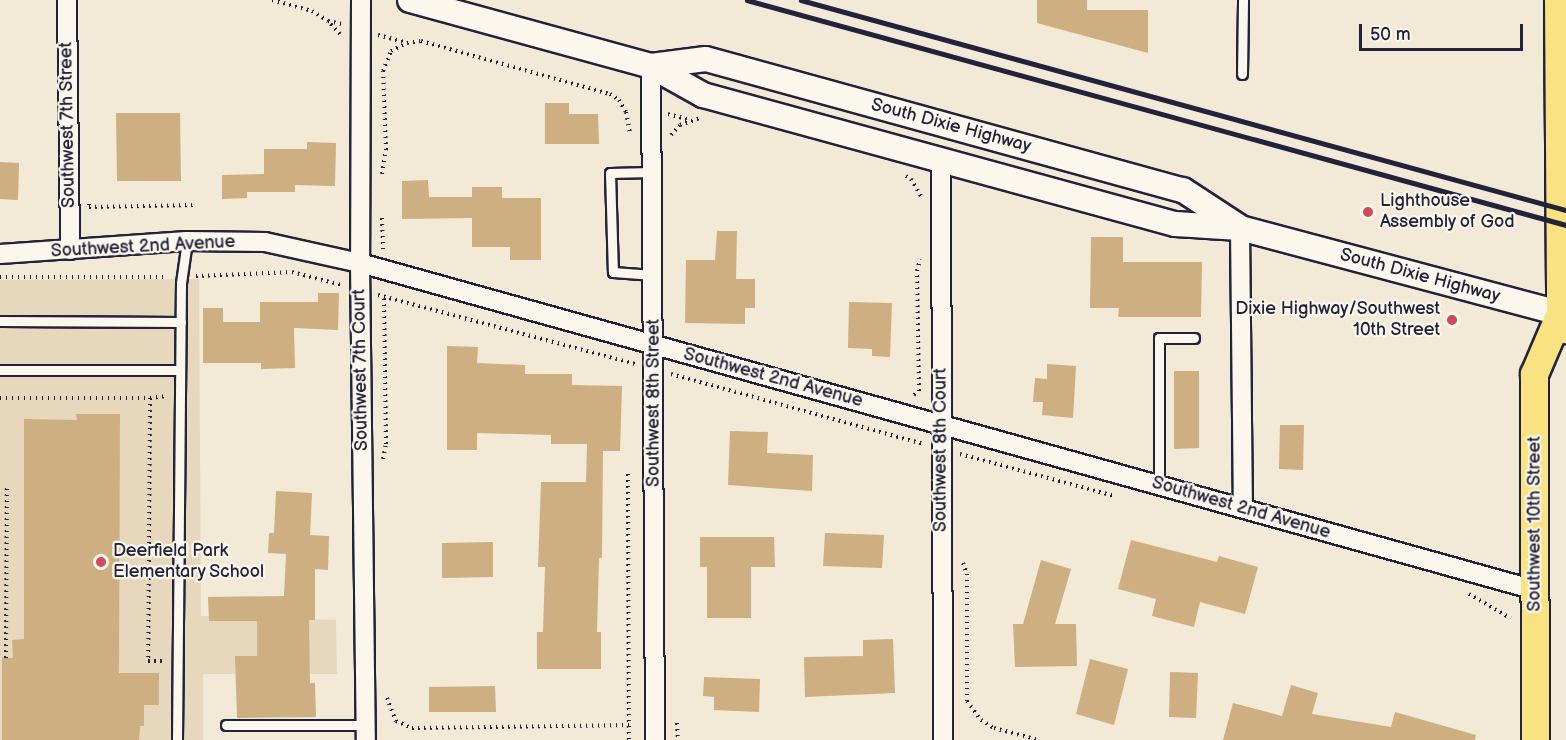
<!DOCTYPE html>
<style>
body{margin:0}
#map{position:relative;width:1566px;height:740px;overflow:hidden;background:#f2e9d7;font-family:"Balsamiq Sans",sans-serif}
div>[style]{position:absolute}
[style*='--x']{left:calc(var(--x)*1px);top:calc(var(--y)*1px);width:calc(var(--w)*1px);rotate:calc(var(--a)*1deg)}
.built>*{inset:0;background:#e7d8bd}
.building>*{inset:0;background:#cdaf81}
.path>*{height:4px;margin-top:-2px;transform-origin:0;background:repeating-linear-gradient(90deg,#22223b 0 1.5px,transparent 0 6px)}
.roads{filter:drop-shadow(2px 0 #22223b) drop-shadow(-2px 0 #22223b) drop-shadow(0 2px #22223b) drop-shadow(0 -2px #22223b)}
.service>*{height:9px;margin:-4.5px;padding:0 4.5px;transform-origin:4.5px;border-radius:4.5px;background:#fbf7ec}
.minor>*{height:18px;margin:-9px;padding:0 9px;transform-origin:9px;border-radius:9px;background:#fbf7ec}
.secondary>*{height:24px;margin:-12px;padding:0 12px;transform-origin:12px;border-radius:12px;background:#fbf7ec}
.primary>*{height:27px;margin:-13.5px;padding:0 13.5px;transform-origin:13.5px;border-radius:13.5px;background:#f8e281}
.rail>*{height:4.5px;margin:-2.25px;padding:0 2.25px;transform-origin:2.25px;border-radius:2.25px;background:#22223b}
.dots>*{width:16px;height:16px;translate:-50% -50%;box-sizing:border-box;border:3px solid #fbf7ec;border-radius:50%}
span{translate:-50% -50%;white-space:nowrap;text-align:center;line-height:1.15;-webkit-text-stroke:4.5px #fbf7ec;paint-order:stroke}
.street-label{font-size:18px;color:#22223b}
.poi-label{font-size:18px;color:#22223b}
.left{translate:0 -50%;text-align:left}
.right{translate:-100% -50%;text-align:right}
.scale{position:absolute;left:1359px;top:24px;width:164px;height:27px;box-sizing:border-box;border:3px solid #22223b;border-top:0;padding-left:8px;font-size:18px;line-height:21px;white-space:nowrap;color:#22223b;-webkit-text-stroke:4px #fbf7ec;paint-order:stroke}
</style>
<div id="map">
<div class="built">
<i style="clip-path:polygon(199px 279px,201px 616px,336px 620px,337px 674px,203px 674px,203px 740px,0 740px,0 280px)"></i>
</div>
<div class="building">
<i style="clip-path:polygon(1037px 0,1087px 0,1087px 10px,1148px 10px,1148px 53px,1037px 23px)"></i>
<i style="clip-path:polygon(545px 103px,569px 103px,569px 114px,598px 114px,599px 144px,545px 144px)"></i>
<i style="clip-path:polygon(116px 113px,180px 113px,181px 181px,117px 181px)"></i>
<i style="clip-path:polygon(307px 142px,336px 143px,335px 186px,295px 185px,295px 192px,247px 192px,247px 198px,222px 199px,222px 175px,264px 174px,264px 149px,307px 149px)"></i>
<i style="clip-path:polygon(0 162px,19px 163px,18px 200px,0 199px)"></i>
<i style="clip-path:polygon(428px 180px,429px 197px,472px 197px,472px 187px,502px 187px,502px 198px,541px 198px,541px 260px,510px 260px,510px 247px,472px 247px,472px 218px,402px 219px,402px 181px)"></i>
<i style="clip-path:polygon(717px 231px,737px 231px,736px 279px,755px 279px,755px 308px,745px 308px,745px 324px,685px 323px,686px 260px,715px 260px)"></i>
<i style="clip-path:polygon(1091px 237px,1123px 237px,1123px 262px,1202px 262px,1201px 317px,1118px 317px,1119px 308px,1090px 308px)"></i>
<i style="clip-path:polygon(318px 293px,339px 293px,338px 330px,294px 328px,295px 368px,261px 369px,261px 363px,203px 363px,203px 308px,223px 308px,223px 322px,260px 322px,260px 302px,318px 302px)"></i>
<i style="clip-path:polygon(849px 302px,892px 303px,890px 357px,872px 356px,872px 349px,848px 348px)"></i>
<i style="clip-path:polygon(447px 346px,478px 347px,477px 363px,525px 365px,525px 374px,572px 374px,572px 385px,622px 386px,620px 451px,603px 451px,602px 558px,599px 558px,597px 632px,601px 632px,601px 669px,537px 669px,537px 632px,543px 632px,545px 567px,538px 567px,541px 482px,586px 482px,587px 444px,551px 444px,551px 435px,477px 433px,477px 450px,447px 450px)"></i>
<i style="clip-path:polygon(1047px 364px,1076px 366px,1073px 418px,1042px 415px,1043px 402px,1033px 402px,1035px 378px,1047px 379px)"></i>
<i style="clip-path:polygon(1174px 371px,1199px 371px,1199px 448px,1174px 449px)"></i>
<i style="clip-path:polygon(76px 414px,120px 414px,119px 673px,159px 673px,159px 705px,144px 705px,144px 726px,140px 726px,139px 740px,2px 740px,2px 658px,13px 658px,12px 640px,24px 639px,24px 419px,77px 420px)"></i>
<i style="clip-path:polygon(1280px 425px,1304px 425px,1303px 470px,1279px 469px)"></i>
<i style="clip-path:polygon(730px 431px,768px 432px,767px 453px,813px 455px,812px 491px,728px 485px)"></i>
<i style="clip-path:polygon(276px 491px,312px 493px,310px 535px,329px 536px,328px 570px,315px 569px,315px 620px,309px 620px,310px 683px,315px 683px,316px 717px,237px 718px,235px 656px,257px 656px,257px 621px,209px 621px,208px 597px,284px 596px,286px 554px,268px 553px,269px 533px,274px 533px)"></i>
<i style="clip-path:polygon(825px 533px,884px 535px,882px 568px,823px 566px)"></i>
<i style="clip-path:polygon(700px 537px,774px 537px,775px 567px,751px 567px,751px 618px,707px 618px,707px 567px,700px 567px)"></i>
<i style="clip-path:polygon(1131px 540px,1217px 562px,1219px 556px,1258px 567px,1245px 614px,1200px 602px,1194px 627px,1152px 616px,1156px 599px,1118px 589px)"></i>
<i style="clip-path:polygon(493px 542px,493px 577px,442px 578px,442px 543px)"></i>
<i style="clip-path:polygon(1041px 560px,1071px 569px,1055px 624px,1076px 624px,1077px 666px,1015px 667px,1013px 624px,1023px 624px)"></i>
<i style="clip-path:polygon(893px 639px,895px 693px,805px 697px,804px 657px,863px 656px,863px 640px)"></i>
<i style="clip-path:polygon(1090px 659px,1128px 669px,1114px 725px,1076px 714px)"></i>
<i style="clip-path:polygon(1170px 672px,1198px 673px,1196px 718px,1169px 717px)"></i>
<i style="clip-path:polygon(704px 677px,760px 679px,759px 712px,714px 710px,714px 697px,703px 696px)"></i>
<i style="clip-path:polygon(1291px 685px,1318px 693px,1312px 714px,1391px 727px,1395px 712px,1476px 735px,1475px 740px,1223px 740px,1233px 703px,1282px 716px)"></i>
<i style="clip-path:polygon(495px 686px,496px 712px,429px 712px,429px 687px)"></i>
</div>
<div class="path">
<i style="--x:272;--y:0;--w:41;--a:15.4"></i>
<i style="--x:312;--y:11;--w:19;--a:32"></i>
<i style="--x:340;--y:34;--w:18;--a:-133"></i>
<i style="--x:328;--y:21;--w:14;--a:12"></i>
<i style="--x:378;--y:35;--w:30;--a:15"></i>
<i style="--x:407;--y:43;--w:14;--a:-8"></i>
<i style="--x:421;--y:41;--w:196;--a:15.7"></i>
<i style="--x:610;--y:94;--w:11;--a:34"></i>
<i style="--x:619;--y:100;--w:14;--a:60"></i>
<i style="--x:626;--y:112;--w:21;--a:79"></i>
<i style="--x:668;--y:114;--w:23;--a:15"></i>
<i style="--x:671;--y:135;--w:13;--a:-48"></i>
<i style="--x:680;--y:125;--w:21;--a:-19"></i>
<i style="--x:382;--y:174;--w:24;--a:-81"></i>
<i style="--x:386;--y:150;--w:79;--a:-92.2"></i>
<i style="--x:383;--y:71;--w:22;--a:-68"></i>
<i style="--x:391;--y:51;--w:18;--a:-27"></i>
<i style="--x:906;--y:176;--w:6;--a:31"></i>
<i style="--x:911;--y:179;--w:20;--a:60"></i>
<i style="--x:89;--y:204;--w:3;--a:90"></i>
<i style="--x:89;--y:207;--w:107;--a:-1.1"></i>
<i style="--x:382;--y:218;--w:31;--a:88"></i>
<i style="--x:196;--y:276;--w:96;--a:-2.4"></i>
<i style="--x:292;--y:272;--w:52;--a:14.6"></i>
<i style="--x:0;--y:277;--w:167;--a:0"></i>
<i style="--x:378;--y:295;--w:266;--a:15"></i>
<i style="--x:671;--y:374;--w:263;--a:15.5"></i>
<i style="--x:914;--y:395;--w:6;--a:-39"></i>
<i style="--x:919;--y:391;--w:120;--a:-91"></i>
<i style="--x:917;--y:271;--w:12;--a:-76"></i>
<i style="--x:0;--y:398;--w:150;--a:0"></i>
<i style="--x:150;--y:398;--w:263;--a:90.4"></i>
<i style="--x:148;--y:661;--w:16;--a:0"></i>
<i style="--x:150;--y:398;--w:17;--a:-7"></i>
<i style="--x:960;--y:454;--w:161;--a:15.2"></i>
<i style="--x:383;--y:459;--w:15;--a:-79"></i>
<i style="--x:386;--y:444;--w:148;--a:-90.8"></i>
<i style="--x:628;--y:474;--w:266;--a:89.8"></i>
<i style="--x:963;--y:563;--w:12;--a:70"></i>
<i style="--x:967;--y:574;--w:127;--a:90"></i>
<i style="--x:967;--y:701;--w:24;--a:54"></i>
<i style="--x:981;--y:720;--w:15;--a:32"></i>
<i style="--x:994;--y:728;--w:47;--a:14.9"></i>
<i style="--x:1469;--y:594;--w:48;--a:30.3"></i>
<i style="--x:6;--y:658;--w:173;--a:-89.7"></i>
<i style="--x:387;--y:698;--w:25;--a:69"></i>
<i style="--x:396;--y:721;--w:17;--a:24"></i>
<i style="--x:412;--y:728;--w:217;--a:-0.8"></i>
<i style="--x:677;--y:723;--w:17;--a:87"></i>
</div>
<div class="roads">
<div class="service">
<i style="--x:1242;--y:74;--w:74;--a:-89.2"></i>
<i style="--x:652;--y:172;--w:42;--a:178.6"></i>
<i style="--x:610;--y:173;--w:99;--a:88.3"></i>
<i style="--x:613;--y:272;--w:40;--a:4.3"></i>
<i style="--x:0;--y:321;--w:181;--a:0.3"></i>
<i style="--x:0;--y:370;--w:180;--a:0"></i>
<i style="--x:1159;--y:485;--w:147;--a:-90"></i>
<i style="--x:1159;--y:338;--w:35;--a:0"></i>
<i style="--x:226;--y:725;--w:139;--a:0"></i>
<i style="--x:177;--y:740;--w:457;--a:-89.5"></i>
<i style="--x:181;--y:283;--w:42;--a:-81.9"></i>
</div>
<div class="minor">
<i style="--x:67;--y:0;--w:250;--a:89.3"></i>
<i style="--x:361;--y:0;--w:263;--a:90.2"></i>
<i style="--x:360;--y:263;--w:477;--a:89.3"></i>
<i style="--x:651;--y:66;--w:674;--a:89.66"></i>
<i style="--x:941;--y:160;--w:580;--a:89.8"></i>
<i style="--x:1240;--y:228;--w:280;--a:89.4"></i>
<i style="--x:0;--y:254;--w:187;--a:-4"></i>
<i style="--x:187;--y:241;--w:78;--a:0.7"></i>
<i style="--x:265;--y:242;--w:97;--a:12.5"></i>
<i style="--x:360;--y:263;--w:1220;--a:15.55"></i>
</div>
<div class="secondary">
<i style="--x:410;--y:0;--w:250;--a:15.3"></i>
<i style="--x:651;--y:66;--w:60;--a:29.1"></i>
<i style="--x:703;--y:95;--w:489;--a:15.3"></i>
<i style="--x:1175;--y:224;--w:65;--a:3.5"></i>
<i style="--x:1240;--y:228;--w:337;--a:14.9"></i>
<i style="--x:651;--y:66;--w:55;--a:-7.3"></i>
<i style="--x:706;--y:59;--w:495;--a:15.4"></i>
<i style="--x:1183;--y:190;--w:66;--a:33.2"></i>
</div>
<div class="primary">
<i style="--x:1558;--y:0;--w:313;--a:89.6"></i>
<i style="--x:1560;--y:313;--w:17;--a:73"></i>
<i style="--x:1535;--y:740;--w:366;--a:-90.2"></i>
<i style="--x:1534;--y:374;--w:66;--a:-66.9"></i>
</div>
</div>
<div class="rail">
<i style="--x:747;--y:0;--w:849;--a:15.36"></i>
<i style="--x:801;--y:0;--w:793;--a:15.35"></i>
</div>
<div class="dots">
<i style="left:1368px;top:212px;background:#d1495b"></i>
<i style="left:1452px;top:320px;background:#d1495b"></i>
<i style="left:101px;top:562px;background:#d1495b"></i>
</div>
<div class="street-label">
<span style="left:68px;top:125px;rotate:-91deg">Southwest 7th Street</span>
<span style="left:951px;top:126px;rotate:15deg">South Dixie Highway</span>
<span style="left:143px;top:247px;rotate:-3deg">Southwest 2nd Avenue</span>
<span style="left:1420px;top:276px;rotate:15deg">South Dixie Highway</span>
<span style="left:361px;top:370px;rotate:-91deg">Southwest 7th Court</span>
<span style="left:773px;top:378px;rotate:15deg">Southwest 2nd Avenue</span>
<span style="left:654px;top:403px;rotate:-90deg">Southwest 8th Street</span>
<span style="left:941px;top:450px;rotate:-90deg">Southwest 8th Court</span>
<span style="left:1241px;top:508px;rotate:16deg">Southwest 2nd Avenue</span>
<span style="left:1535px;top:524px;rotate:-90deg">Southwest 10th Street</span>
</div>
<div class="poi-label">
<span class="left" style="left:1380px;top:212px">Lighthouse<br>Assembly of God</span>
<span class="right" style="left:1440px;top:320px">Dixie Highway/Southwest<br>10th Street</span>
<span class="left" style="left:113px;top:562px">Deerfield Park<br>Elementary School</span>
</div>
<div class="scale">50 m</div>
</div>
